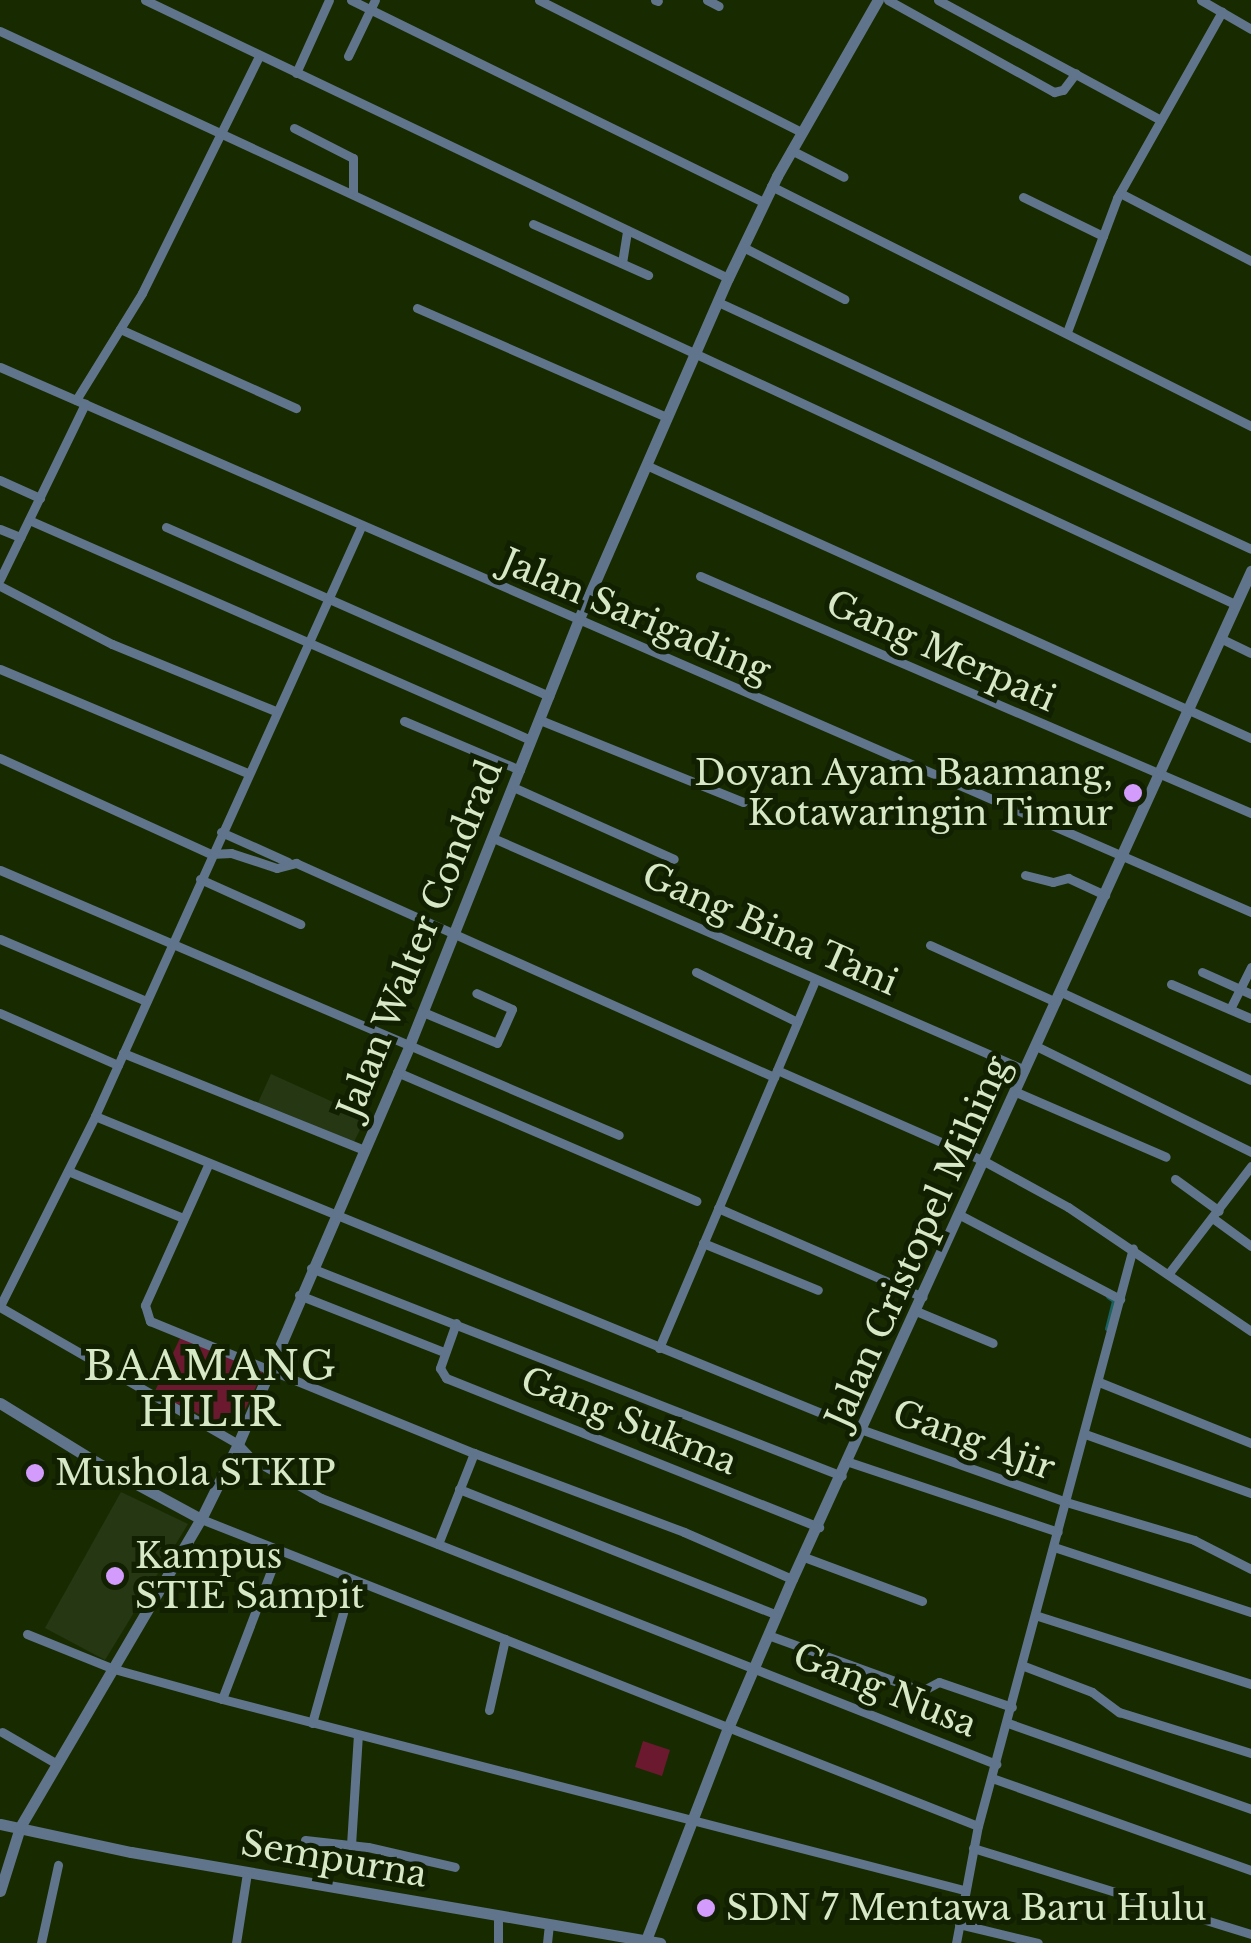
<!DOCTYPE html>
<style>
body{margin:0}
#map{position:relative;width:1251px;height:1943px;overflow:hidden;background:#182b00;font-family:"Libre Baskerville",serif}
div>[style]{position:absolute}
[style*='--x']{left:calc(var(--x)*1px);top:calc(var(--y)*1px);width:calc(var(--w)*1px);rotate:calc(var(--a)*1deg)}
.built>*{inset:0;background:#263713}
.green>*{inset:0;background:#6a192e}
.stream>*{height:4px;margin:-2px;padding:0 2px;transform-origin:2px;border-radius:2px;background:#1a605c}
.minor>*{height:9px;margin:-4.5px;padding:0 4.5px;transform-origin:4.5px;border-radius:4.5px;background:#60758b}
.tertiary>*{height:11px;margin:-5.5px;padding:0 5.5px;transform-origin:5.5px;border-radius:5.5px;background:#60758b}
.dots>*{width:28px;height:28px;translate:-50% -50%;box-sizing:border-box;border:5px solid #122002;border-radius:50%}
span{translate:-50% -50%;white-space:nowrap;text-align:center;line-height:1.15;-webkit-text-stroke:10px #122002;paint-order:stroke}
.street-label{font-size:35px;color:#d7e8c7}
.poi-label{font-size:35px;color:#d7e8c7}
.right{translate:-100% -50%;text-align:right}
.left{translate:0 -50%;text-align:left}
.quarter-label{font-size:40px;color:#d7e8c7;letter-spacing:2.5px}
</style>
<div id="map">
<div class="built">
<i style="clip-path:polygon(271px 1074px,366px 1117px,353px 1144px,256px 1107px)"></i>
<i style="clip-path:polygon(121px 1492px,188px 1524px,105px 1660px,45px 1628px)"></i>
</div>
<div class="green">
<i style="clip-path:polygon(182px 1334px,263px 1372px,235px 1431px,154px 1393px)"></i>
<i style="clip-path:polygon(643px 1741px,670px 1750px,662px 1776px,635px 1767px)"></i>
</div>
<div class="stream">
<i style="--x:1107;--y:1329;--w:29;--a:-76"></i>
<i style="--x:1114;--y:1301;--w:7;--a:-146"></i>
</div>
<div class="minor">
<i style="--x:145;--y:0;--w:646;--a:25.49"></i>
<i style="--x:351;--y:0;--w:460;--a:26.1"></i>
<i style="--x:539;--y:0;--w:293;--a:26.7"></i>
<i style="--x:655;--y:0;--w:3;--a:18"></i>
<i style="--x:707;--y:0;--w:13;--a:27"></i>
<i style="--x:888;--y:0;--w:190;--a:29"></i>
<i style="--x:1054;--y:92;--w:9;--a:-13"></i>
<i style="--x:1063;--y:90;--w:21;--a:-53"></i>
<i style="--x:938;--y:0;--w:253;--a:28.3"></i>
<i style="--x:1201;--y:0;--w:58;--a:30.1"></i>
<i style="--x:0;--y:31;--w:1361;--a:24.89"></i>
<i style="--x:348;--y:56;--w:62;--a:-64.3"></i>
<i style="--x:296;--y:73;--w:80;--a:-65.7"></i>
<i style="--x:294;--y:128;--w:66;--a:27"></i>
<i style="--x:353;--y:158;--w:34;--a:90"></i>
<i style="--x:791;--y:150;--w:59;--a:27"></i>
<i style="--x:771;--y:186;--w:537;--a:26.57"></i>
<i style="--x:1120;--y:193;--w:148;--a:27.4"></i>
<i style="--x:1023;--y:197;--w:89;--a:26"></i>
<i style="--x:533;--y:224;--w:126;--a:23.9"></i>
<i style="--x:743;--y:247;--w:114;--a:27.2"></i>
<i style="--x:622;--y:263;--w:33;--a:-81"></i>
<i style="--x:718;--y:302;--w:587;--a:24.86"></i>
<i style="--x:417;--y:308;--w:273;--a:23.6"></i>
<i style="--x:120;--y:329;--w:193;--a:24.2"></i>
<i style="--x:1067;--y:332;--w:143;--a:-69.5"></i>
<i style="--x:1117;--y:198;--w:214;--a:-60.6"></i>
<i style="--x:0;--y:367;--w:1365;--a:23.54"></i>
<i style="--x:76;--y:400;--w:126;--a:-58.3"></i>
<i style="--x:142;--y:293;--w:264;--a:-63.7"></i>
<i style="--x:646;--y:465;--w:664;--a:24.29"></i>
<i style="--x:0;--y:480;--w:44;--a:24.2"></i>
<i style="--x:29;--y:520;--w:548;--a:23.67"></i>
<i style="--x:166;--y:527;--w:419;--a:23.8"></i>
<i style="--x:0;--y:529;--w:22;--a:22"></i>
<i style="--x:700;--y:576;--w:600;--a:23.27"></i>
<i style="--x:0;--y:579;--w:195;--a:-64.1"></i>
<i style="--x:0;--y:586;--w:126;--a:27.4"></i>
<i style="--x:112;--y:644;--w:176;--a:22.3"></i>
<i style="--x:1220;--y:638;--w:34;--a:26"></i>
<i style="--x:0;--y:669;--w:269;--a:22.8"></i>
<i style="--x:540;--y:720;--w:219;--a:22"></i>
<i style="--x:404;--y:721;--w:126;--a:22.9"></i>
<i style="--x:0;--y:758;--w:232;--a:24.5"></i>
<i style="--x:211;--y:854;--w:20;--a:-3"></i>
<i style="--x:231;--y:853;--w:48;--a:18.1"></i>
<i style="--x:277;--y:868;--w:20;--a:-15"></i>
<i style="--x:296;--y:863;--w:524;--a:24.12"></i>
<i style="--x:513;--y:787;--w:176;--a:24.1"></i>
<i style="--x:221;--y:832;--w:73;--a:24.1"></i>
<i style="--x:493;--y:838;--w:580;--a:23.56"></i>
<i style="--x:0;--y:870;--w:673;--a:23.18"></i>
<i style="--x:1025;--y:875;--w:29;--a:14"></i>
<i style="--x:1053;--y:882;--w:16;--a:-15"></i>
<i style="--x:1068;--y:878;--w:41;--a:24.7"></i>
<i style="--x:200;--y:879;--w:110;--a:24.2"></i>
<i style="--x:0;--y:939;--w:159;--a:23"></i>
<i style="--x:930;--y:945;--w:138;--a:24.3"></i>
<i style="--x:696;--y:972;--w:113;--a:26.3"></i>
<i style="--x:1202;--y:972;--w:54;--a:24.2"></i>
<i style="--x:1171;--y:984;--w:86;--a:23.3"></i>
<i style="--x:1061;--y:992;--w:209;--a:24.9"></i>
<i style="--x:1230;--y:1009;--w:47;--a:-63.4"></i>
<i style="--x:423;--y:1012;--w:80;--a:22.7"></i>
<i style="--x:497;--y:1043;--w:37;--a:-66"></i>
<i style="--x:512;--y:1009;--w:39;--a:-156"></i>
<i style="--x:0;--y:1013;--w:129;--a:23.8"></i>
<i style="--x:1036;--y:1046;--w:240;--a:26.2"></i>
<i style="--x:123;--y:1053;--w:258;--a:21.9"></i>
<i style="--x:777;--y:1070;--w:226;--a:23.7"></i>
<i style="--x:984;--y:1161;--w:96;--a:28.7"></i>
<i style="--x:1068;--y:1207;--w:221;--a:34.1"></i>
<i style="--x:397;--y:1072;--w:326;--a:23.3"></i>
<i style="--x:1016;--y:1092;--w:163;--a:23.4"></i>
<i style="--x:95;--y:1116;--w:830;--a:22.24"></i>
<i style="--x:863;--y:1430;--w:215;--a:19.5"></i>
<i style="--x:1066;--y:1502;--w:134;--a:16.5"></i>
<i style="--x:1194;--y:1540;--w:64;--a:27"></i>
<i style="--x:208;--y:1165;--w:154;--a:114.2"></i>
<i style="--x:145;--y:1305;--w:17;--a:73"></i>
<i style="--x:150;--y:1321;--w:350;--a:22.2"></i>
<i style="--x:474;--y:1453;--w:224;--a:20.6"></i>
<i style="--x:684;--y:1532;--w:118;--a:23.5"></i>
<i style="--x:68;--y:1171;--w:124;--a:22.2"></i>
<i style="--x:1175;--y:1179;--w:54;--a:36"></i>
<i style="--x:718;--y:1208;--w:223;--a:23.5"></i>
<i style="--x:960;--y:1215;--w:181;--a:27.7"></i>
<i style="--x:1214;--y:1219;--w:46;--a:36.1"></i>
<i style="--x:703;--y:1243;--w:124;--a:22.2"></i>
<i style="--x:311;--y:1268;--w:570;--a:21.39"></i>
<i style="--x:1169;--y:1273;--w:135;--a:-52.5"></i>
<i style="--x:299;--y:1295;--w:156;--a:21.5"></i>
<i style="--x:0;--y:1306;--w:212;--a:-63.4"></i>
<i style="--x:95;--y:1116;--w:646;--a:-65.7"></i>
<i style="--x:0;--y:1307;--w:275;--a:29.9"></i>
<i style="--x:238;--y:1444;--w:21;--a:47"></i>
<i style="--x:252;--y:1459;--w:79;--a:29.5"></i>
<i style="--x:321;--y:1498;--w:726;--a:21.51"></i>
<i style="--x:916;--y:1311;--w:83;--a:22.6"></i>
<i style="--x:456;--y:1323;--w:48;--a:109.6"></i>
<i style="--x:440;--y:1368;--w:12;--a:59"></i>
<i style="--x:446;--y:1378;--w:402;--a:21.8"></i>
<i style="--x:659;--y:1348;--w:399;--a:-67"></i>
<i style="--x:1099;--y:1382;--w:164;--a:21.9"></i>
<i style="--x:1085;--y:1434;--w:176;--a:19.6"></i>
<i style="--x:849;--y:1462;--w:220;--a:18.5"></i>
<i style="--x:459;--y:1489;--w:342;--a:21.6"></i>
<i style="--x:201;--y:1519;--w:835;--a:21.56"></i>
<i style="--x:438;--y:1544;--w:98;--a:-68.4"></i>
<i style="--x:1054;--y:1547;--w:207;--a:18.3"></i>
<i style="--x:804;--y:1557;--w:126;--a:20.4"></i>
<i style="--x:1038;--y:1616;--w:224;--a:17.7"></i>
<i style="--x:27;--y:1634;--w:94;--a:21.9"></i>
<i style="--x:114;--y:1669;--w:112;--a:15.5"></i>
<i style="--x:222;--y:1699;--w:766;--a:14.44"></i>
<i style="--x:768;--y:1635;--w:164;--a:20"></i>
<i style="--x:922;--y:1691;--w:19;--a:-28"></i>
<i style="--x:939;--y:1682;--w:77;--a:18.9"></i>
<i style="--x:1024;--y:1666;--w:73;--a:20.9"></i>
<i style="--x:1092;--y:1692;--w:34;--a:37"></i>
<i style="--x:1119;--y:1712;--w:138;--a:17.3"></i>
<i style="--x:222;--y:1699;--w:157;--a:-69.1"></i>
<i style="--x:489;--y:1710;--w:73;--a:-77.3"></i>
<i style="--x:312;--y:1723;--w:148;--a:-74.3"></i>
<i style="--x:1008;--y:1723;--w:258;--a:19.5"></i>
<i style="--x:2;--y:1732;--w:64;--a:30.2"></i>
<i style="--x:992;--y:1778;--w:275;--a:19.6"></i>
<i style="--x:305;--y:1840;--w:63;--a:6.3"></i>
<i style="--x:368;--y:1847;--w:89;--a:12.9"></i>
<i style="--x:351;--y:1845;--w:110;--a:-86.4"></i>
<i style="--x:973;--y:1848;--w:291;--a:17.2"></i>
<i style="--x:959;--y:1924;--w:81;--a:13.5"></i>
<i style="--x:41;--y:1943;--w:80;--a:-77.7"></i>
<i style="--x:236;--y:1943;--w:71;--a:-81.1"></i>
<i style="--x:498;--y:1943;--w:28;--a:-90"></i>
<i style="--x:547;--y:1943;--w:19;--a:-84"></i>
<i style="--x:956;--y:1943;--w:119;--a:-79.4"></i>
<i style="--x:978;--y:1826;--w:598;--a:-74.99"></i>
</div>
<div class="tertiary">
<i style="--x:0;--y:1403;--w:113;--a:31.6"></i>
<i style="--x:96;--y:1462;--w:119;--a:28.5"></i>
<i style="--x:0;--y:1824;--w:134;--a:12.1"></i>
<i style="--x:131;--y:1852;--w:537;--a:9.76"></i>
<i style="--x:0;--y:1891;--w:67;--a:-72.6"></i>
<i style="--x:20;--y:1827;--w:357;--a:-59.6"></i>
<i style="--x:201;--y:1519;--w:84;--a:-63.7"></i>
<i style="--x:238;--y:1444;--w:433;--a:-66.7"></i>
<i style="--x:409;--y:1046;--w:457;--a:-68.3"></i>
<i style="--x:578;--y:621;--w:374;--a:-66.4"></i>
<i style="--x:728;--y:278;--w:113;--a:-64.3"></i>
<i style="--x:777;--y:176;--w:203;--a:-60.2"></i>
<i style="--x:646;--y:1940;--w:227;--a:-68.9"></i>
<i style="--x:728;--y:1728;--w:162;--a:-66.8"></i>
<i style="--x:792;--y:1579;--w:1108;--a:-65.52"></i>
</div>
<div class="dots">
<i style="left:1133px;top:793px;background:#d39cfc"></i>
<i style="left:35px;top:1473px;background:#d39cfc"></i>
<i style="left:115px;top:1576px;background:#d39cfc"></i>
<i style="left:706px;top:1908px;background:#d39cfc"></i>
</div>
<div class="street-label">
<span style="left:636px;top:616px;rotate:23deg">Jalan Sarigading</span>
<span style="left:941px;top:651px;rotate:24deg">Gang Merpati</span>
<span style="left:770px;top:929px;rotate:24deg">Gang Bina Tani</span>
<span style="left:420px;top:939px;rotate:-68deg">Jalan Walter Condrad</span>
<span style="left:918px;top:1242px;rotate:-66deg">Jalan Cristopel Mihing</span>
<span style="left:629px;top:1421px;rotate:22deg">Gang Sukma</span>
<span style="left:974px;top:1440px;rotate:20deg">Gang Ajir</span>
<span style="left:885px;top:1690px;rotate:22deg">Gang Nusa</span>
<span style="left:334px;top:1859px;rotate:10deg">Sempurna</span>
</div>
<div class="poi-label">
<span class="right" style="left:1113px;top:793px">Doyan Ayam Baamang,<br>Kotawaringin Timur</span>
<span class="left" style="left:55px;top:1473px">Mushola STKIP</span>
<span class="left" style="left:135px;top:1576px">Kampus<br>STIE Sampit</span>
<span class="left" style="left:726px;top:1908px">SDN 7 Mentawa Baru Hulu</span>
</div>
<div class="quarter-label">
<span style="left:211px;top:1389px">BAAMANG<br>HILIR</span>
</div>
</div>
